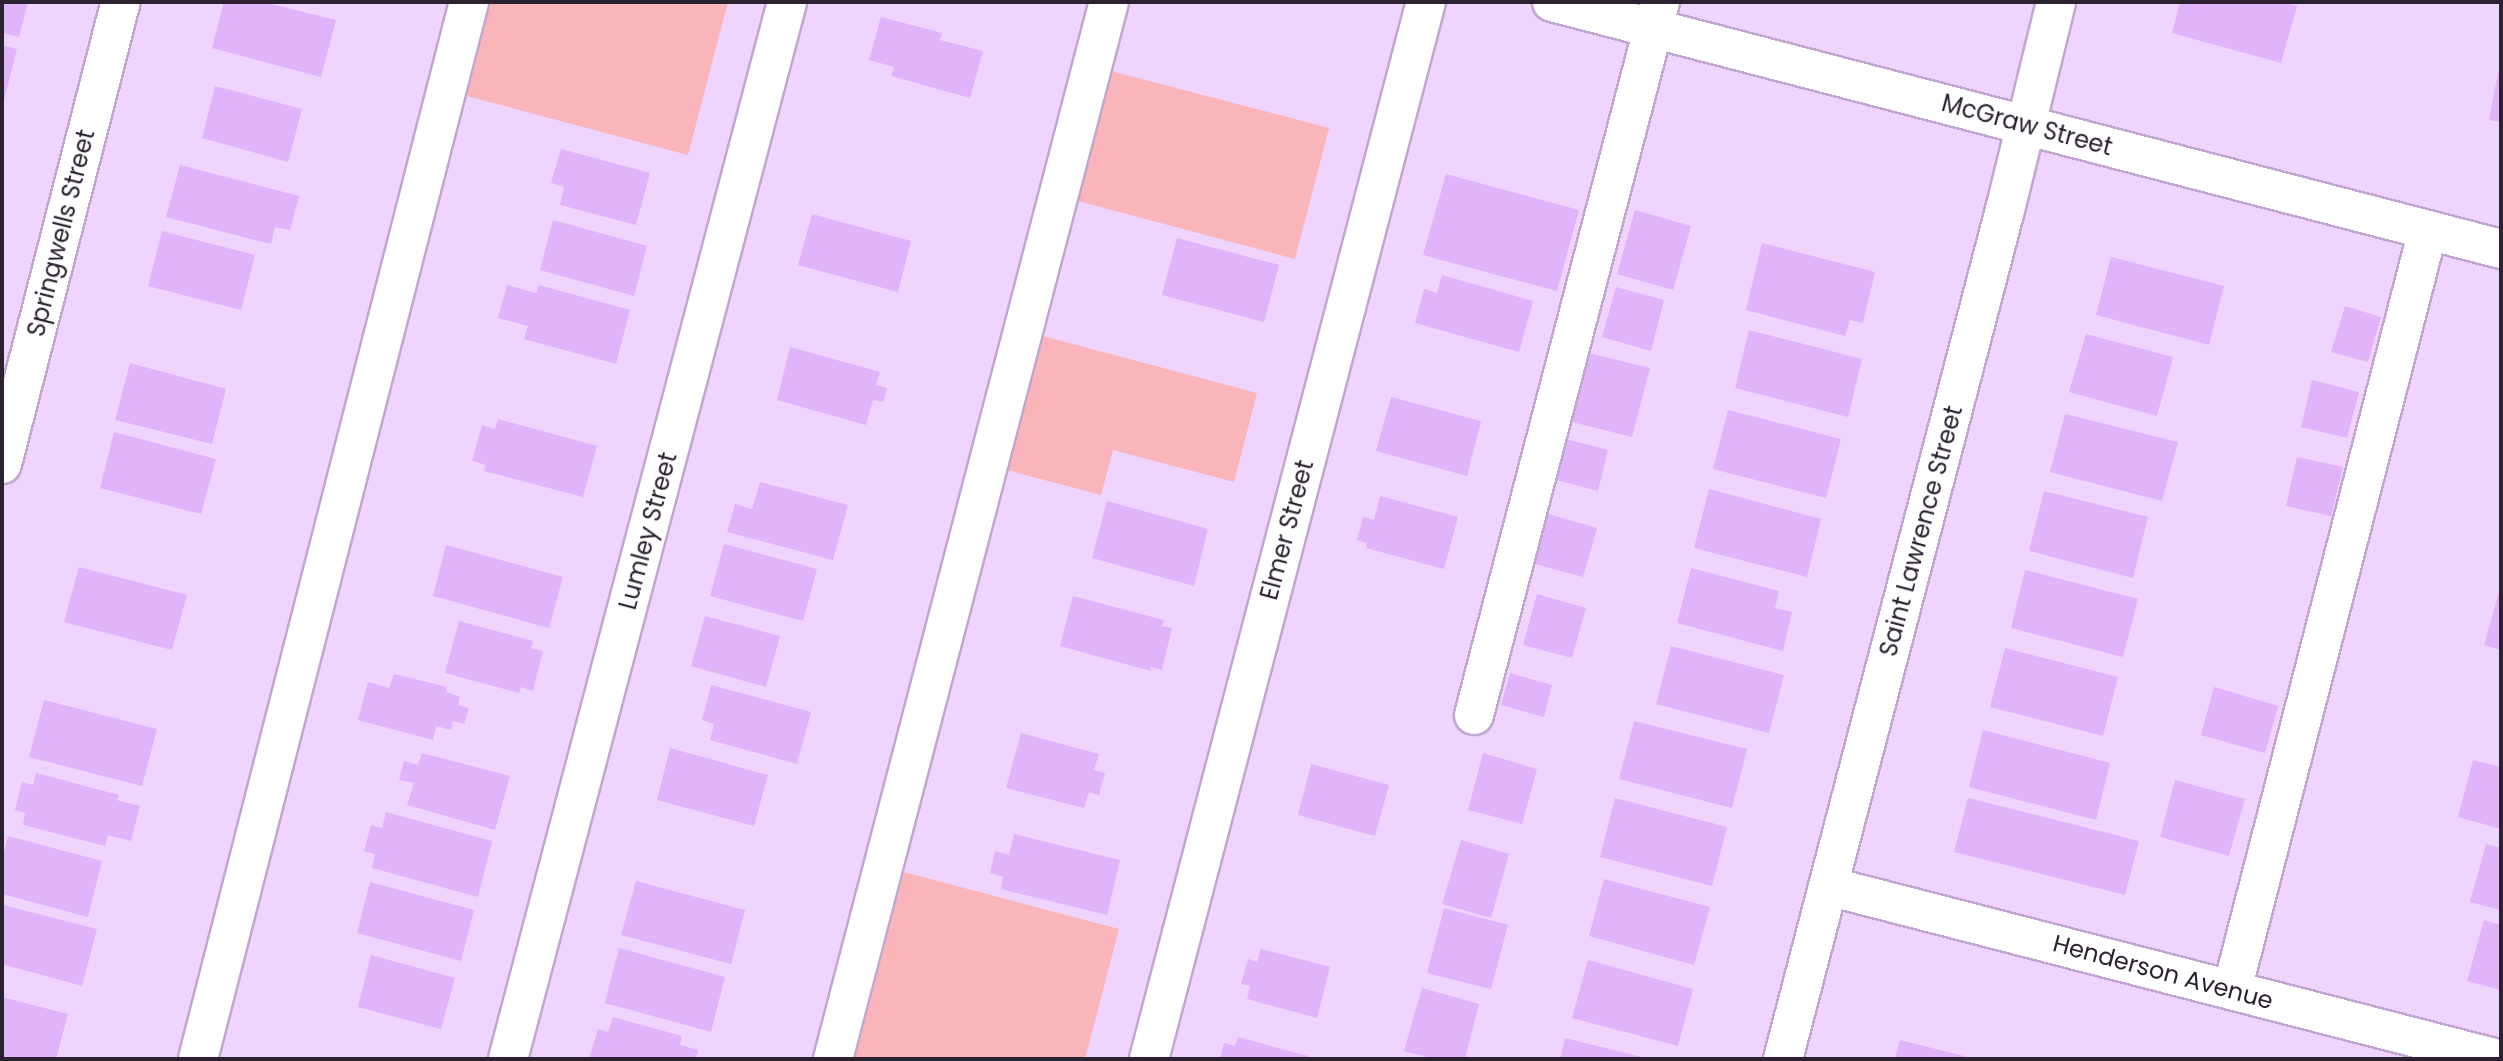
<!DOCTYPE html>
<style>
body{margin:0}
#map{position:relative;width:2503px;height:1061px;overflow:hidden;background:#efd4fe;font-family:Poppins,sans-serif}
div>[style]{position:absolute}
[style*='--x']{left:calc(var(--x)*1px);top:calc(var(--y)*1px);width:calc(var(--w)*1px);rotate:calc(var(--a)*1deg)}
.green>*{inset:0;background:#fab5bb}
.building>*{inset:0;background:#e1b3fa}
.roads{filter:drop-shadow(2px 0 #c1a7cf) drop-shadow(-2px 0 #c1a7cf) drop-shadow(0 2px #c1a7cf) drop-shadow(0 -2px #c1a7cf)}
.minor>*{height:38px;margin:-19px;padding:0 19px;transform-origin:19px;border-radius:19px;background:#fff}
span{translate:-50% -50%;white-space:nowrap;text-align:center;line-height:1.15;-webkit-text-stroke:5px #fff;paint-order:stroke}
.street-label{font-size:24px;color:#2b2131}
.frame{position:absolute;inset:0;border:4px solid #2b2131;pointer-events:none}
</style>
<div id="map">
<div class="green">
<i style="clip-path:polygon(491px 2px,728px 2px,688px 155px,467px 96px)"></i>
<i style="clip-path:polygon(1111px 71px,1329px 128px,1295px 259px,1078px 201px)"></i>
<i style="clip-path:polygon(1043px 336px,1257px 393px,1234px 482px,1113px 450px,1101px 495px,1007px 470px)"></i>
<i style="clip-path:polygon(904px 872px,1119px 929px,1085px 1059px,855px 1059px)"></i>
</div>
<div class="building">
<i style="clip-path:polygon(2px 2px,28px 2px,19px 37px,2px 33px)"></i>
<i style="clip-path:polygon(224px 2px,263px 2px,336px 20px,321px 77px,212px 48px)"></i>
<i style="clip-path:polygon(2180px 2px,2281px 2px,2297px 6px,2281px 63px,2172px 33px)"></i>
<i style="clip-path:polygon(881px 17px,942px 33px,940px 40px,983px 51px,970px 98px,891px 76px,894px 67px,869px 60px)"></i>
<i style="clip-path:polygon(2px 45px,17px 49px,3px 104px,2px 104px)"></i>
<i style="clip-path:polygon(2498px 73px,2501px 73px,2501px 122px,2489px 120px)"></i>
<i style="clip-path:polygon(215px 86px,302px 109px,288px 162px,202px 138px)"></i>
<i style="clip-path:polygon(561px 149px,650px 173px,636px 225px,560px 205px,564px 187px,551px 183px)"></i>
<i style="clip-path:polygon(180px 165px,299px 196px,290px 230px,275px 227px,271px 244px,166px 217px)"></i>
<i style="clip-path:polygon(1446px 174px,1579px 210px,1557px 291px,1423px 255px)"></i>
<i style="clip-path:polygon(1635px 210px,1691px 226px,1673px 290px,1617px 274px)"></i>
<i style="clip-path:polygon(812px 214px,911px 241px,898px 292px,798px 265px)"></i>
<i style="clip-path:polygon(553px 220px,647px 246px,634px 296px,540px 270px)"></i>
<i style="clip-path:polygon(162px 231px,255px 255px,241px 310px,148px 286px)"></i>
<i style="clip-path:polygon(1177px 238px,1279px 265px,1264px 322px,1162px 295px)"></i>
<i style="clip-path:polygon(1762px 243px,1875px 272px,1863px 323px,1850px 320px,1845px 336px,1746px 310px)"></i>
<i style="clip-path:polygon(2111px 257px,2224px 286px,2209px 345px,2096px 315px)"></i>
<i style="clip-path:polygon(1442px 275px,1533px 301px,1519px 352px,1415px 323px,1424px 289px,1437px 293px)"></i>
<i style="clip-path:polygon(507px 285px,536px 293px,539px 285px,630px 310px,616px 364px,524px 339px,528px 326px,498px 318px)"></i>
<i style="clip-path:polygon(1616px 287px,1664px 300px,1651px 351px,1602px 337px)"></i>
<i style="clip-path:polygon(2345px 306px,2381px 317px,2368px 362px,2331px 352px)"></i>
<i style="clip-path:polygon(1749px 330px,1862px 359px,1848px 417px,1735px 388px)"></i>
<i style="clip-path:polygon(2086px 334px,2173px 357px,2157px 416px,2069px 392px)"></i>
<i style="clip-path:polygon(790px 347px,880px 372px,876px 385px,887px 388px,883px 402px,873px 400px,866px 425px,777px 400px)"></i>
<i style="clip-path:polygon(1589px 353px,1650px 368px,1632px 437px,1572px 422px)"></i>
<i style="clip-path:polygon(130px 363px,226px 389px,212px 444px,115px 420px)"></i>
<i style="clip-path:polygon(2312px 380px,2359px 392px,2347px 438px,2301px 427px)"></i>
<i style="clip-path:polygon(1391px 397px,1481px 421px,1467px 476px,1376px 451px)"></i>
<i style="clip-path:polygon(1728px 410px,1841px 439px,1826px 498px,1713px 469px)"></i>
<i style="clip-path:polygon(2065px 414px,2178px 442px,2162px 501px,2050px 472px)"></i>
<i style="clip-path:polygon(498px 419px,597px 446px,583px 497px,484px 471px,486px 465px,472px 461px,482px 425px,495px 429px)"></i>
<i style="clip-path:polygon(114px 432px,216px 459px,201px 514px,100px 488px)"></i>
<i style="clip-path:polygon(1566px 439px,1608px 450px,1598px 491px,1556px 480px)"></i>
<i style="clip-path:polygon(2297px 457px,2343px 467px,2331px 516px,2286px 506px)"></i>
<i style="clip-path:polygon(760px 482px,848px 505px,833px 560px,727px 532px,735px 504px,752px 509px)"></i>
<i style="clip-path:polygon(1709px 489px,1821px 519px,1807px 577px,1694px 548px)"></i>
<i style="clip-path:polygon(2044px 491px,2148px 517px,2133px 578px,2029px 551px)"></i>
<i style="clip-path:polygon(1380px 496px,1458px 517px,1444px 569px,1366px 548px,1367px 543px,1357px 540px,1363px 517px,1374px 520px)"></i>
<i style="clip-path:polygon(1107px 501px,1208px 529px,1194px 586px,1092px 558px)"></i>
<i style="clip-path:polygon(1548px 514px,1597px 528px,1583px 577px,1535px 564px)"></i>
<i style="clip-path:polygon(724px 544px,817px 569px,803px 621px,710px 596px)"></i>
<i style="clip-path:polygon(446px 545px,563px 577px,549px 628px,433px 596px)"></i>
<i style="clip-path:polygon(79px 567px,187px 595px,172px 650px,64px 622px)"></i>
<i style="clip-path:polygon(1691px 568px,1779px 591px,1775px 608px,1792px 612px,1783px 651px,1677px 623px)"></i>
<i style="clip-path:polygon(2025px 570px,2138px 599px,2123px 657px,2011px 628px)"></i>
<i style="clip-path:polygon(2501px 585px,2501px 650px,2484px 645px)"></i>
<i style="clip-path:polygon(1537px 594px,1586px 608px,1572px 658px,1523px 645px)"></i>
<i style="clip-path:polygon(1073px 596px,1164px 620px,1162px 626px,1172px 628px,1162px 670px,1151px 667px,1151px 671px,1060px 646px)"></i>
<i style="clip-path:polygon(705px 616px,780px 636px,766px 687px,691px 666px)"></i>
<i style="clip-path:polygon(459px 621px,533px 641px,531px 648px,543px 651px,533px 691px,521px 687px,519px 693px,445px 673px)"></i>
<i style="clip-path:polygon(1671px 646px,1784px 675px,1769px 733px,1656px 704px)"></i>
<i style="clip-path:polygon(2005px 648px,2118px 677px,2103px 736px,1990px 707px)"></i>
<i style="clip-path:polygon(1510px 673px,1552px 685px,1544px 717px,1501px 705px)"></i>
<i style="clip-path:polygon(394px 674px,447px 687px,446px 692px,460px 697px,458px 705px,469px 708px,464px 724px,453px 721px,451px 730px,436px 726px,433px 740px,358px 720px,368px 682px,389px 688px)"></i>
<i style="clip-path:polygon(711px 685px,811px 712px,797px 764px,710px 740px,714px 724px,702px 720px)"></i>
<i style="clip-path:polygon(2214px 687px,2278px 706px,2265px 753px,2201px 735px)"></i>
<i style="clip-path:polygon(44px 700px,157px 729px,142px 786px,29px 757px)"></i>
<i style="clip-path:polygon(1634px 721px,1747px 749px,1732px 808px,1619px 779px)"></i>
<i style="clip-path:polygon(1983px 730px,2110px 763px,2096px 820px,1969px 787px)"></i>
<i style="clip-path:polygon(1021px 733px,1099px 754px,1094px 770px,1105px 773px,1099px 795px,1089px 792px,1084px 808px,1006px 788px)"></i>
<i style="clip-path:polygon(670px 748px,768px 775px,754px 826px,657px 800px)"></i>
<i style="clip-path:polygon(422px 753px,510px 776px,495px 830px,407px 805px,414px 783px,399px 780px,404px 761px,418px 765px)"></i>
<i style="clip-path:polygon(1483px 753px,1537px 769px,1522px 824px,1468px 810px)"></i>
<i style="clip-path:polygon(2473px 760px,2501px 767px,2501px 829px,2458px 817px)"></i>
<i style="clip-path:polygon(1311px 764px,1389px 785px,1375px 836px,1298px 815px)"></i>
<i style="clip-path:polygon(36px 773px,119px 795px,117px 800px,140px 806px,131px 841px,108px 835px,105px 846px,23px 825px,25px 813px,15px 810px,22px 782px,33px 785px)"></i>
<i style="clip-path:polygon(2175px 780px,2245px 799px,2229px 856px,2160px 837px)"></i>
<i style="clip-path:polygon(1615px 798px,1727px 827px,1712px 886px,1600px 857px)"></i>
<i style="clip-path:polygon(1968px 798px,2139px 841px,2125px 895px,1954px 852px)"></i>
<i style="clip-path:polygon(386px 812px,492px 841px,478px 897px,372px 868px,375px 854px,364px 851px,371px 825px,382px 828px)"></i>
<i style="clip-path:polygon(1014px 834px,1120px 860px,1107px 915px,1001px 889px,1003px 877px,990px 873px,995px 851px,1009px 855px)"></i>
<i style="clip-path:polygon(8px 836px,102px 861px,88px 917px,2px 894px,2px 860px)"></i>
<i style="clip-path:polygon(1461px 840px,1509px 854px,1491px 918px,1442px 904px)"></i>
<i style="clip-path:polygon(2486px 844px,2501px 848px,2501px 910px,2470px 902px)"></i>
<i style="clip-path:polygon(1604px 879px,1710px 907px,1694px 965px,1589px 936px)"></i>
<i style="clip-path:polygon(636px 881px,745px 910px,731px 964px,621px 935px)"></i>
<i style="clip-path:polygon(370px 882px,474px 910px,461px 961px,357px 933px)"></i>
<i style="clip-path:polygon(3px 905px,97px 929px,82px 986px,2px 964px)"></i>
<i style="clip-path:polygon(1444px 908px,1508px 925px,1491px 989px,1427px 973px)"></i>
<i style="clip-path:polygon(2484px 920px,2501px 925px,2501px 990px,2467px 981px)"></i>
<i style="clip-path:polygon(619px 948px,725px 977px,711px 1032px,605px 1003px)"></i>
<i style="clip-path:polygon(1261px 949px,1330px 967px,1317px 1018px,1247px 999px,1250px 986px,1241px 984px,1248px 959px,1257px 962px)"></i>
<i style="clip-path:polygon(371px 955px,455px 978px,441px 1029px,358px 1007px)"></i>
<i style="clip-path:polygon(1588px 960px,1693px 989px,1678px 1046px,1572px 1018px)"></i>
<i style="clip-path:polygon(1422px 988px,1479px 1004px,1465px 1059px,1435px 1059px,1404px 1051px)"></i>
<i style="clip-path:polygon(2px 997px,68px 1014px,56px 1059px,2px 1057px)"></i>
<i style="clip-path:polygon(613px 1017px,682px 1036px,680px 1045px,698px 1050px,696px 1059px,589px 1059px,598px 1029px,608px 1032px)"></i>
<i style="clip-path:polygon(1238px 1037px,1308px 1056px,1307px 1059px,1220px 1059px,1224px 1043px,1235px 1046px)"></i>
<i style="clip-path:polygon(1565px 1038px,1646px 1058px,1646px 1059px,1560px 1059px)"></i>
<i style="clip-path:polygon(1900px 1040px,1972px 1058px,1972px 1059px,1895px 1059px)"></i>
</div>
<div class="roads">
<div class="minor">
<i style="--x:1552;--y:2;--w:981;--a:14.59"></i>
<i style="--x:2;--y:464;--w:477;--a:-75.6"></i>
<i style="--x:1474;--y:715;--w:737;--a:-75.38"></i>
<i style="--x:1828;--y:886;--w:692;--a:14.48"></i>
<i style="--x:2232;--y:990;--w:785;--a:-75.54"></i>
<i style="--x:198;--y:1059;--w:1091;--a:-75.62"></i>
<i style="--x:508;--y:1059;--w:1093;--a:-75.21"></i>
<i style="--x:833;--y:1059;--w:1092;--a:-75.37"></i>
<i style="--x:1149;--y:1059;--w:1093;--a:-75.32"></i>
<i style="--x:1783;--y:1059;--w:878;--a:-75.35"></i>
<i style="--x:2005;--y:210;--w:214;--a:-76.2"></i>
</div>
</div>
<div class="street-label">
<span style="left:2027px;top:125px;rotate:15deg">McGraw Street</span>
<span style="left:61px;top:233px;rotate:-76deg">Springwells Street</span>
<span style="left:1287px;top:530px;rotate:-75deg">Elmer Street</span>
<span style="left:648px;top:531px;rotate:-75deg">Lumley Street</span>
<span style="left:1921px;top:531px;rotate:-75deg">Saint Lawrence Street</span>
<span style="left:2163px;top:972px;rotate:15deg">Henderson Avenue</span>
</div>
<div class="frame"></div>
</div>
